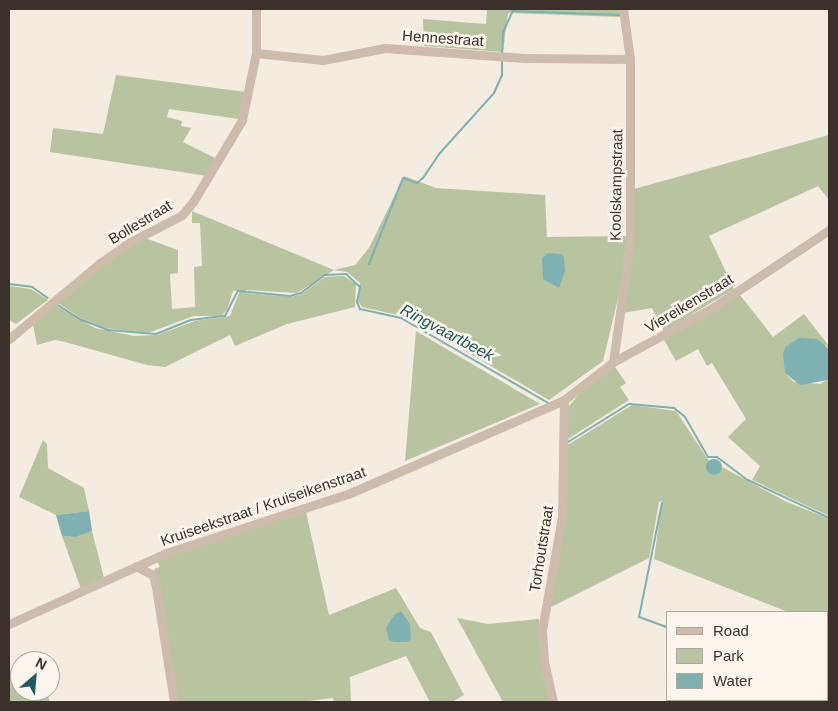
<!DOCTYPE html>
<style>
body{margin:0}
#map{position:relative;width:838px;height:711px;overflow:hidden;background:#f4ebe1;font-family:Arial,sans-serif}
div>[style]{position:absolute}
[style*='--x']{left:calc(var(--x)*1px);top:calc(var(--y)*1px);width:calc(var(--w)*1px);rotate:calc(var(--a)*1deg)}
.green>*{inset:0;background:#b8c4a0}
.water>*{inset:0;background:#7fb0b2}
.round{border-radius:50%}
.stream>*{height:2px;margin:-1px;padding:0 1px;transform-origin:1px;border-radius:1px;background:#7fb0b2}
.street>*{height:9px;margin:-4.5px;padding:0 4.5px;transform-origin:4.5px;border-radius:4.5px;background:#cdbbac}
span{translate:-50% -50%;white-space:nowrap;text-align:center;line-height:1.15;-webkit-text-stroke:5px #fbf5ee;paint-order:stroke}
.street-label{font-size:15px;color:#3b302b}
.water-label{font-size:16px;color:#1f5a5e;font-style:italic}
.frame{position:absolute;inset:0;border:10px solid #3b302b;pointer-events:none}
.legend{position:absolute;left:666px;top:611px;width:162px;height:90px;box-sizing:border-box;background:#fbf5ee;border:1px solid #aea6a0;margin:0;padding:6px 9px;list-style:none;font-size:15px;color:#3b302b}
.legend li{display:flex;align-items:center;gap:10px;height:25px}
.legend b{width:25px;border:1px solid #aea6a0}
.north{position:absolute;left:10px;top:651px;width:50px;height:50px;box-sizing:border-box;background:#fbf5ee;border:1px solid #aea6a0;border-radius:50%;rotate:27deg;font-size:14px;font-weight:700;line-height:20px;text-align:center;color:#3b302b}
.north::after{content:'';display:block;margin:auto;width:18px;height:22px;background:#1f5a5e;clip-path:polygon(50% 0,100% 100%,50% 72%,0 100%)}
</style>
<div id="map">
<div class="green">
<i style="clip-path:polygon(487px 9px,621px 9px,622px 17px,508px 13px,503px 52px,424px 46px,423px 19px,486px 24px)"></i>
<i style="clip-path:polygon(116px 75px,246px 92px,239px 119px,169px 109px,167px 117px,182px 121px,181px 126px,191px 128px,183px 142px,217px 159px,207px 176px,50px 152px,53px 128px,103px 134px)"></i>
<i style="clip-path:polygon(829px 135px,829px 200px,818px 186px,709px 236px,734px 289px,664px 331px,652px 308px,623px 313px,634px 189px)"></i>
<i style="clip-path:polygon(404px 176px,436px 188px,545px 195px,547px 237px,627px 236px,620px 290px,603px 361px,549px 400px,407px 317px,362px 307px,358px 301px,360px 283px,347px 272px,334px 270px,297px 293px,246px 290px,246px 293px,291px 297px,302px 294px,325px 277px,344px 276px,356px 284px,355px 307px,287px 324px,235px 346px,230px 335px,165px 367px,147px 365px,65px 342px,55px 340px,37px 345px,33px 325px,53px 304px,95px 328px,134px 336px,157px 335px,195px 321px,230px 316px,240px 290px,233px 291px,227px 310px,221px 316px,194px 316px,148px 333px,105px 328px,81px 318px,56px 302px,96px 269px,145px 238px,178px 250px,178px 273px,170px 274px,172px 309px,195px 307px,194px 267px,202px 266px,200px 223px,192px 223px,192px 211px,334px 270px,355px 265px,369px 248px)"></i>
<i style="clip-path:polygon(9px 286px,31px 289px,48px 300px,16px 324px,9px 320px)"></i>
<i style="clip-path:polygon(740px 295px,773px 337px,804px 314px,829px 346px,829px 349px,826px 345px,785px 373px,794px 382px,820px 384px,829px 379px,829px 516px,752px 480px,760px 466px,728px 437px,746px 419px,712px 363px,707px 366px,698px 349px,676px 361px,664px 340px)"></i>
<i style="clip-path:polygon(416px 331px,540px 404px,405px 461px)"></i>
<i style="clip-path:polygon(615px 367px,626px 383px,620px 387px,629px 400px,565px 441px,565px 416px,569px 406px,582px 391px)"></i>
<i style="clip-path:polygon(632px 405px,676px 411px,709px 461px,708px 465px,724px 468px,785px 501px,829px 519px,829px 702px,772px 700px,827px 700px,827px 612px,788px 612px,654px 559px,662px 501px,659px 502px,649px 558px,549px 608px,566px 517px,566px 446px)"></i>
<i style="clip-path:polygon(43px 440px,47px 444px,48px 468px,84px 488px,89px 511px,56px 515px,19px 497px)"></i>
<i style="clip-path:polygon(306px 512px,329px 615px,396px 588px,420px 628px,431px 632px,464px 695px,452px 702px,430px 702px,406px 656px,350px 677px,351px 702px,334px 702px,333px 698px,301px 702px,176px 702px,163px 603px,154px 569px,160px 567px,157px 561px)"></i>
<i style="clip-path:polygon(92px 531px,104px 578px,81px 589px,62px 536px,76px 537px)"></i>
<i style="clip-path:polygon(457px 618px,488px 624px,539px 619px,541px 661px,550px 702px,503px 702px)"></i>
<i style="clip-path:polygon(20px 666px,20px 691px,46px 691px,50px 702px,9px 702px,9px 671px)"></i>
</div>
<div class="water">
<i style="clip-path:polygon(548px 253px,561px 254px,564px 257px,565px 271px,559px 288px,543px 279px,542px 258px)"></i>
<i style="clip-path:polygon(799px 338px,817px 339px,829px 349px,828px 380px,800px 385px,785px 373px,783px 354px,785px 347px)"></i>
<i class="round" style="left:706px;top:459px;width:16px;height:16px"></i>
<i style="clip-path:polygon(89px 511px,92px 531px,76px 537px,62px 536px,56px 515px)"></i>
<i style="clip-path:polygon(401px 611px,410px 624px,411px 639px,407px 642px,394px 642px,389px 640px,386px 628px,394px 615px)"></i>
</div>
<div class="stream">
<i style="--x:502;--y:54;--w:22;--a:-87"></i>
<i style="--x:503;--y:32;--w:23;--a:-65"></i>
<i style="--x:513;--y:11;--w:107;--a:2.1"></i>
<i style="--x:369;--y:264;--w:92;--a:-68.4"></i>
<i style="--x:403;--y:178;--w:15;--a:20"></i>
<i style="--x:417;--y:183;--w:8;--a:-40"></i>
<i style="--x:423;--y:178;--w:30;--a:-56"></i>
<i style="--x:440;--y:153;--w:81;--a:-48"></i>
<i style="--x:494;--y:93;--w:20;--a:-66"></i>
<i style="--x:502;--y:75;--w:16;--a:-90"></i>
<i style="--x:9;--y:284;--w:23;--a:7"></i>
<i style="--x:32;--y:287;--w:19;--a:35"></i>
<i style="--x:56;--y:304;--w:31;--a:32"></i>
<i style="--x:82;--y:320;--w:28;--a:21"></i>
<i style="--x:108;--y:330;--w:48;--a:4.8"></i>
<i style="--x:156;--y:334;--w:38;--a:-22"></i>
<i style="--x:191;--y:320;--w:34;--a:-7"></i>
<i style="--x:225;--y:316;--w:28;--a:-63"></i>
<i style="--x:238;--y:291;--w:52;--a:5.5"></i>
<i style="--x:290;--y:296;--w:11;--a:-15"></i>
<i style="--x:301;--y:293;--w:30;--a:-37"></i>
<i style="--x:325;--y:275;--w:21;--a:-3"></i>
<i style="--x:346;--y:274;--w:19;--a:43"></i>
<i style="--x:360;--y:287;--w:15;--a:101"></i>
<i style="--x:357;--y:302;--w:8;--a:67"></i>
<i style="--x:360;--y:309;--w:42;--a:12.4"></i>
<i style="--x:401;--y:318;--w:170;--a:30"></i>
<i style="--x:568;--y:442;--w:72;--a:-31.9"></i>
<i style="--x:629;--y:404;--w:45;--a:5.1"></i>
<i style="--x:674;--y:408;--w:14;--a:39"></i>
<i style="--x:685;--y:417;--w:46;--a:60.1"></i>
<i style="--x:708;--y:457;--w:9;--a:0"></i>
<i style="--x:717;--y:457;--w:39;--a:37"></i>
<i style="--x:748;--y:480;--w:89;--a:25.1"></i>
<i style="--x:662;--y:503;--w:116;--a:101.4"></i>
<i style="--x:639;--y:617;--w:30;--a:20"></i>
<i style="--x:769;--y:700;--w:2;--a:90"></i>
</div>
<div class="street">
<i style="--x:256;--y:53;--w:67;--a:6"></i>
<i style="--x:323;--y:60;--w:63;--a:-11"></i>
<i style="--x:385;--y:48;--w:140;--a:4.1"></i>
<i style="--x:525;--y:58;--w:105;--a:0.5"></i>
<i style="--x:9;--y:339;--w:119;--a:-39.9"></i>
<i style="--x:100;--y:263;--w:39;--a:-35"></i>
<i style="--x:132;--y:241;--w:56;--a:-27.5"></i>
<i style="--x:182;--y:215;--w:17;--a:-50"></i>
<i style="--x:193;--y:202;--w:96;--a:-59.1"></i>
<i style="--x:242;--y:120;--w:68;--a:-78.2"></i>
<i style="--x:256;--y:53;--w:44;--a:-90"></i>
<i style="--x:613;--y:362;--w:120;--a:-81.9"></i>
<i style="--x:630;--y:243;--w:184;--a:-90"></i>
<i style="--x:630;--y:59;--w:50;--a:-98"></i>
<i style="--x:136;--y:566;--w:19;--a:28"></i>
<i style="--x:153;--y:575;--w:12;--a:76"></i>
<i style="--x:156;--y:587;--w:116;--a:81.1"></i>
<i style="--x:9;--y:624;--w:172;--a:-24.3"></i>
<i style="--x:166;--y:553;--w:191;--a:-18"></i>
<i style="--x:348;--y:494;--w:236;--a:-23.5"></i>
<i style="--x:564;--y:400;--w:62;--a:-37.8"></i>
<i style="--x:613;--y:362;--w:113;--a:-28.6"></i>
<i style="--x:712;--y:308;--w:141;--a:-33.7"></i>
<i style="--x:553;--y:702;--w:42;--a:-102.4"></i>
<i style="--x:544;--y:661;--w:31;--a:-94"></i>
<i style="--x:542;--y:630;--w:116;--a:-80"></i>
<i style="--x:562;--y:516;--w:116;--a:-89"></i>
</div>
<div class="street-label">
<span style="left:443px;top:38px;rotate:4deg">Hennestraat</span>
<span style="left:616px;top:185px;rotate:-89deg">Koolskampstraat</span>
<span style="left:140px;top:222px;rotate:-31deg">Bollestraat</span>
<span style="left:689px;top:303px;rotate:-31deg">Viereikenstraat</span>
<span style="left:263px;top:506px;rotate:-19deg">Kruiseekstraat / Kruiseikenstraat</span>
<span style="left:541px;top:549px;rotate:-81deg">Torhoutstraat</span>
</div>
<div class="water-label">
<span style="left:447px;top:333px;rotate:28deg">Ringvaartbeek</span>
</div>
<div class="frame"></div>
<ul class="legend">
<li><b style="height:6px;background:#cdbbac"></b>Road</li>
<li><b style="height:14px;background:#b8c4a0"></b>Park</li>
<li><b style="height:14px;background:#7fb0b2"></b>Water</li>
</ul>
<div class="north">N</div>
</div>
